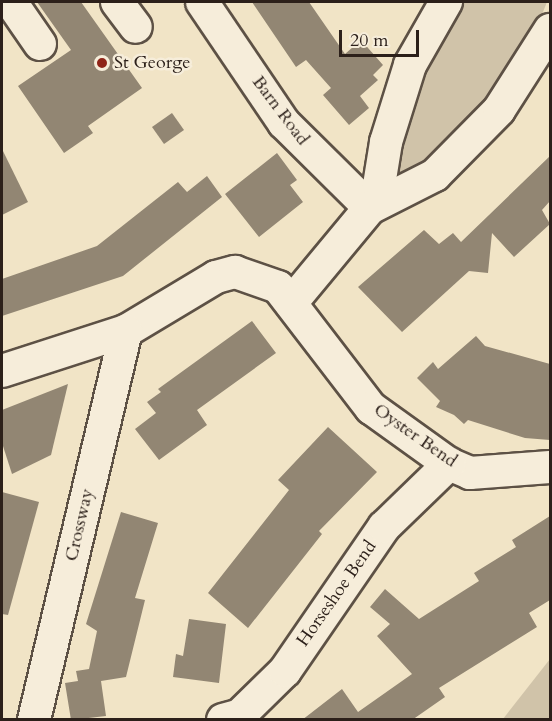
<!DOCTYPE html>
<style>
body{margin:0}
#map{position:relative;width:552px;height:721px;overflow:hidden;background:#f1e4c6;font-family:Cardo,serif}
div>[style]{position:absolute}
[style*='--x']{left:calc(var(--x)*1px);top:calc(var(--y)*1px);width:calc(var(--w)*1px);rotate:calc(var(--a)*1deg)}
.green>*{inset:0;background:#d0c3a9}
.building>*{inset:0;background:#928673}
.roads{filter:drop-shadow(2px 0 #5d5145) drop-shadow(-2px 0 #5d5145) drop-shadow(0 2px #5d5145) drop-shadow(0 -2px #5d5145)}
.minor>*{height:32px;margin:-16px;padding:0 16px;transform-origin:16px;border-radius:16px;background:#f6edda}
.dots>*{width:16px;height:16px;translate:-50% -50%;box-sizing:border-box;border:3px solid #f6edda;border-radius:50%}
span{translate:-50% -50%;white-space:nowrap;text-align:center;line-height:1.15;-webkit-text-stroke:5px #f6edda;paint-order:stroke}
.poi-label{font-size:18px;color:#2c201a}
.left{translate:0 -50%;text-align:left}
.street-label{font-size:18px;color:#2c201a}
.frame{position:absolute;inset:0;border:3px solid #2c201a;pointer-events:none}
.scale{position:absolute;left:339px;top:30px;width:80px;height:27px;box-sizing:border-box;border:3px solid #2c201a;border-top:0;padding-left:8px;font-size:18px;line-height:21px;white-space:nowrap;color:#2c201a;-webkit-text-stroke:4px #f6edda;paint-order:stroke}
</style>
<div id="map">
<div class="green">
<i style="clip-path:polygon(456px 2px,547px 2px,524px 59px,430px 160px,392px 187px,413px 80px)"></i>
<i style="clip-path:polygon(550px 659px,550px 719px,503px 719px)"></i>
</div>
<div class="building">
<i style="clip-path:polygon(37px 2px,81px 2px,142px 88px,88px 126px,93px 133px,64px 153px,18px 86px,71px 50px)"></i>
<i style="clip-path:polygon(252px 2px,309px 2px,345px 54px,361px 40px,383px 65px,373px 75px,378px 80px,360px 96px,369px 108px,349px 125px,323px 95px,331px 88px,306px 60px,296px 67px)"></i>
<i style="clip-path:polygon(172px 113px,184px 130px,164px 144px,152px 127px)"></i>
<i style="clip-path:polygon(2px 149px,28px 202px,2px 215px)"></i>
<i style="clip-path:polygon(277px 153px,297px 180px,290px 185px,303px 202px,259px 237px,225px 194px)"></i>
<i style="clip-path:polygon(550px 156px,550px 201px,542px 210px,550px 224px,514px 257px,492px 233px,488px 273px,469px 271px,402px 332px,358px 287px,424px 230px,439px 244px,453px 233px,461px 242px)"></i>
<i style="clip-path:polygon(207px 176px,222px 197px,123px 276px,2px 316px,2px 279px,97px 246px,178px 182px,187px 192px)"></i>
<i style="clip-path:polygon(252px 321px,276px 353px,197px 410px,207px 425px,159px 460px,135px 429px,156px 413px,147px 402px,161px 392px,158px 389px)"></i>
<i style="clip-path:polygon(476px 336px,485px 346px,550px 364px,550px 440px,525px 438px,468px 420px,464px 424px,454px 415px,436px 407px,440px 401px,417px 378px,433px 362px,438px 369px)"></i>
<i style="clip-path:polygon(68px 384px,51px 455px,12px 474px,2px 443px,2px 410px)"></i>
<i style="clip-path:polygon(328px 427px,377px 472px,319px 531px,322px 534px,248px 628px,208px 593px,289px 490px,278px 480px)"></i>
<i style="clip-path:polygon(2px 492px,39px 502px,8px 615px,2px 614px)"></i>
<i style="clip-path:polygon(121px 512px,158px 523px,135px 598px,145px 600px,126px 677px,101px 681px,106px 716px,71px 720px,65px 683px,78px 681px,76px 671px,89px 669px,97px 631px,86px 624px)"></i>
<i style="clip-path:polygon(550px 516px,550px 600px,529px 613px,537px 627px,439px 688px,445px 697px,412px 720px,302px 720px,342px 689px,358px 712px,412px 674px,377px 636px,390px 624px,370px 607px,385px 589px,419px 619px,479px 581px,474px 573px,516px 547px,512px 540px)"></i>
<i style="clip-path:polygon(189px 619px,226px 624px,219px 683px,173px 677px,176px 654px,183px 656px)"></i>
</div>
<div class="roads">
<div class="minor">
<i style="--x:11;--y:2;--w:51;--a:55.4"></i>
<i style="--x:117;--y:2;--w:31;--a:53"></i>
<i style="--x:202;--y:2;--w:146;--a:55.9"></i>
<i style="--x:284;--y:123;--w:121;--a:44.7"></i>
<i style="--x:376;--y:204;--w:63;--a:-80.8"></i>
<i style="--x:386;--y:142;--w:81;--a:-72.7"></i>
<i style="--x:410;--y:65;--w:73;--a:-60.3"></i>
<i style="--x:291;--y:303;--w:124;--a:-50.3"></i>
<i style="--x:370;--y:208;--w:73;--a:-26.9"></i>
<i style="--x:435;--y:175;--w:91;--a:-45.4"></i>
<i style="--x:499;--y:110;--w:95;--a:-57.5"></i>
<i style="--x:2;--y:371;--w:130;--a:-17.9"></i>
<i style="--x:126;--y:331;--w:105;--a:-31"></i>
<i style="--x:216;--y:277;--w:20;--a:-15"></i>
<i style="--x:235;--y:272;--w:46;--a:19.2"></i>
<i style="--x:278;--y:287;--w:153;--a:52.5"></i>
<i style="--x:371;--y:408;--w:96;--a:35.7"></i>
<i style="--x:449;--y:464;--w:23;--a:23"></i>
<i style="--x:470;--y:473;--w:80;--a:-4.3"></i>
<i style="--x:34;--y:720;--w:400;--a:-76.7"></i>
<i style="--x:223;--y:720;--w:18;--a:-16"></i>
<i style="--x:240;--y:715;--w:63;--a:-44.4"></i>
<i style="--x:285;--y:671;--w:175;--a:-55.5"></i>
<i style="--x:384;--y:527;--w:91;--a:-44.1"></i>
</div>
</div>
<div class="dots">
<i style="left:102px;top:63px;background:#8f2418"></i>
</div>
<div class="poi-label">
<span class="left" style="left:114px;top:63px">St George</span>
</div>
<div class="street-label">
<span style="left:280px;top:111px;rotate:53deg">Barn Road</span>
<span style="left:415px;top:436px;rotate:35deg">Oyster Bend</span>
<span style="left:80px;top:525px;rotate:-77deg">Crossway</span>
<span style="left:337px;top:594px;rotate:-55deg">Horseshoe Bend</span>
</div>
<div class="frame"></div>
<div class="scale">20 m</div>
</div>
